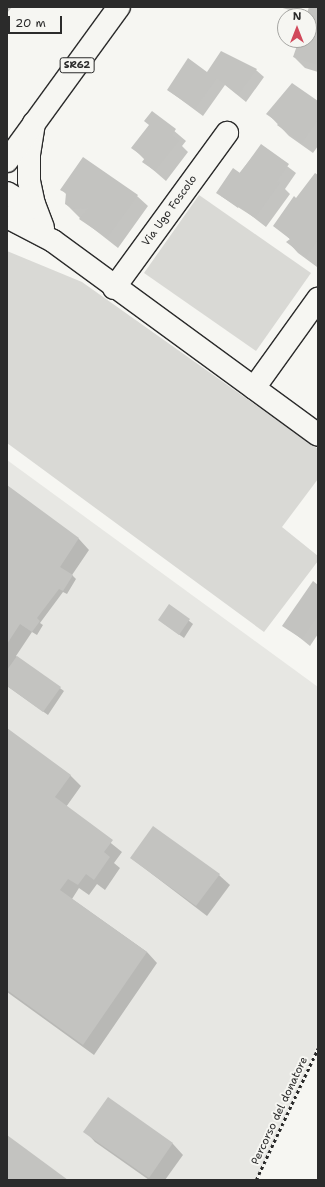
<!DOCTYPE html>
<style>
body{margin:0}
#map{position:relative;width:325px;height:1187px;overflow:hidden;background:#f6f6f2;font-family:"Shantell Sans",sans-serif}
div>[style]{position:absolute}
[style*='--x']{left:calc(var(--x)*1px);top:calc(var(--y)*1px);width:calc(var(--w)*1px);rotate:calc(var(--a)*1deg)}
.built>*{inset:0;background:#e7e7e3}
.green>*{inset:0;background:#d9d9d5}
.shadow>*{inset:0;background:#0003}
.building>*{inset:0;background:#c3c3c0}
.path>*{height:2.5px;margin-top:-1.25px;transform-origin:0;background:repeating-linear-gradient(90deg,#2b2b2b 0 3px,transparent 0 6px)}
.roads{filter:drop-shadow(1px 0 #2b2b2b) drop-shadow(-1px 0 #2b2b2b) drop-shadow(0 1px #2b2b2b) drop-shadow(0 -1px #2b2b2b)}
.minor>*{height:22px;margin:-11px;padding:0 11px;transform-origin:11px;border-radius:11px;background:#f6f6f2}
.major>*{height:22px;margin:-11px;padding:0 11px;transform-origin:11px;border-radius:11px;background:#f6f6f2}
span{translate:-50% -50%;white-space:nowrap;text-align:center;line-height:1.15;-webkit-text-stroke:4px #f6f6f2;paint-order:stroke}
.shield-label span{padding:1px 3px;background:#f6f6f2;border:1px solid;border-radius:3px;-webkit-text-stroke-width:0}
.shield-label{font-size:10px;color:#2b2b2b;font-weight:700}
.street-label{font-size:11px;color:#2b2b2b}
.frame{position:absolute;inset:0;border:8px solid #2b2b2b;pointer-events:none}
.north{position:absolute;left:277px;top:8px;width:40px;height:40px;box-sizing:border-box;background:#f6f6f2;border:1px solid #a5a5a2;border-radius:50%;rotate:0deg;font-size:11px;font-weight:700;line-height:16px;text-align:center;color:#2b2b2b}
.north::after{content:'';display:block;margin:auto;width:14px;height:18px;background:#d1495b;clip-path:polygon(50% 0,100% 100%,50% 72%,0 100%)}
.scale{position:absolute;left:8px;top:16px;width:54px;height:18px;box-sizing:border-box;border:2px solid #2b2b2b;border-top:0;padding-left:5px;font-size:12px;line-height:14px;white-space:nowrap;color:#2b2b2b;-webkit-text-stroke:3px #f6f6f2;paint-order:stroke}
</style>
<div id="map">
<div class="built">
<i style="clip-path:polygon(7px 460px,318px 687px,318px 1044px,256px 1180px,7px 1180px)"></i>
</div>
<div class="green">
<i style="clip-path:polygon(199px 195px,311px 273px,256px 351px,144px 273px)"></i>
<i style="clip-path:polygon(7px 251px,82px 282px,318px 449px,318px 479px,282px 527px,318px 556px,318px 561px,264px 632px,7px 443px)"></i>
</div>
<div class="shadow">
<i style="clip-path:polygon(7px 7px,12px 7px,7px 13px)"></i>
<i style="clip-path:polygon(279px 7px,298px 7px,297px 12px)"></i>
<i style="clip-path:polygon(310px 7px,318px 7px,318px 72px,305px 68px,294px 57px,300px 40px,309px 40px,307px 16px)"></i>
<i style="clip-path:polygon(256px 70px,264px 77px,246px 102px,225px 85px,203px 116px,168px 90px,208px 73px)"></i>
<i style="clip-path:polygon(318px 102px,318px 146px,313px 153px,289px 136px,268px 114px)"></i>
<i style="clip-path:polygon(152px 112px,186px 141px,182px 146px,188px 152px,166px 181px,144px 162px,145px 160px,133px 148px,150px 125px)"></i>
<i style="clip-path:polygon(261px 146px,296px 173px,285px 189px,290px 194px,266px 227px,239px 206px,238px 208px,221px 196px)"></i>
<i style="clip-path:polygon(318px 176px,318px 266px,317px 267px,298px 253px,288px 242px,294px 243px,275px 225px)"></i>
<i style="clip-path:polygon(61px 189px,137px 196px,148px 206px,118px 248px,81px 219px,66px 204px,67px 195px)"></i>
<i style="clip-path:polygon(7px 487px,79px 539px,89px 550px,72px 575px,76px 579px,67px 594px,63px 592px,40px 623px,43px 625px,37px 635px,32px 632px,16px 656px,64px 691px,48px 715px,7px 686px)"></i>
<i style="clip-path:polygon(318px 586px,318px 634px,310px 646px,284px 625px)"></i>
<i style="clip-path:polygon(169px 605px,193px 624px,184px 638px,163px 623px)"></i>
<i style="clip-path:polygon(7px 730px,70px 775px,81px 786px,66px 807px,122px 852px,114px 863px,120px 868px,105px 890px,97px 884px,89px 895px,79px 888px,72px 899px,147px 952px,157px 963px,94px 1055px,7px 992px)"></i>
<i style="clip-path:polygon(131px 858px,219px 875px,230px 885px,207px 916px)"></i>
<i style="clip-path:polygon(108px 1098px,173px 1144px,183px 1155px,165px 1180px,149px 1180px,95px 1142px,85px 1131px)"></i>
</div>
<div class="building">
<i style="clip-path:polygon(309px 7px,318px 7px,318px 65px,293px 57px,299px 40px,309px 40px,309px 16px,306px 16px)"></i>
<i style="clip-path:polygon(221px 51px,257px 69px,238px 95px,217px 78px,195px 109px,167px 90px,188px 58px,207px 72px)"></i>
<i style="clip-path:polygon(292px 83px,318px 101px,318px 120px,302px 143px,277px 125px,279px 123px,266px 114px)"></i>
<i style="clip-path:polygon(152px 111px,176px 129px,172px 135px,179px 141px,155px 171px,142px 162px,145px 158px,131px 148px,149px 125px,144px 121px)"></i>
<i style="clip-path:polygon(261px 144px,289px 164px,277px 181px,280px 183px,255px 218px,216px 193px,233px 168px,240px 173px)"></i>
<i style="clip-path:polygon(83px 157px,138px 195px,107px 238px,79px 219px,88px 208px,73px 209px,65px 204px,66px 193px,60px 190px)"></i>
<i style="clip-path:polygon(315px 173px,318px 175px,318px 240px,306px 257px,286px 242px,290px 239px,273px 226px,294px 196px,296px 198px)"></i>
<i style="clip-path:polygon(7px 485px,79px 538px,60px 567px,73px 575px,63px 591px,59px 589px,37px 618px,40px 621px,32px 632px,20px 624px,7px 644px)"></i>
<i style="clip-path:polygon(313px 581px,318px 585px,318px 615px,302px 639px,282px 626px)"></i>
<i style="clip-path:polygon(169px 604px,190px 619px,179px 635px,158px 620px)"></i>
<i style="clip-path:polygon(17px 656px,61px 687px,43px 712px,7px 686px,7px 670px)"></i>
<i style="clip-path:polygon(7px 728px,71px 775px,55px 797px,113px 840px,104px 852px,110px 857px,94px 880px,86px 874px,78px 885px,68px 879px,60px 890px,147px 952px,83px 1045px,7px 990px)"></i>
<i style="clip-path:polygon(153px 826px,220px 874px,196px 906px,130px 858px)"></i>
<i style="clip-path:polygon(108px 1097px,173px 1143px,149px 1178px,83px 1132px)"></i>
<i style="clip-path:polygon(7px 1135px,68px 1180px,7px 1180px)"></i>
</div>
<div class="path">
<i style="--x:256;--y:1180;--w:146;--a:-64.8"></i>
</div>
<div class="roads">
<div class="minor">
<i style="--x:34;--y:123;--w:33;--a:99"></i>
<i style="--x:29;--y:156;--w:25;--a:90"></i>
<i style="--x:29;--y:181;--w:24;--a:78"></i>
<i style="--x:34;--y:204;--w:25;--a:69"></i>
<i style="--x:7;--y:193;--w:21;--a:31"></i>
<i style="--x:25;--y:204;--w:21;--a:53"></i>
<i style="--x:7;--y:217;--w:52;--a:27.6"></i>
<i style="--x:53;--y:241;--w:328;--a:36.2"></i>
<i style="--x:114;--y:288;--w:192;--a:-53.9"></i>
<i style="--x:254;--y:388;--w:110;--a:-54.3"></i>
</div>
<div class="major">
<i style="--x:7;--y:161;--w:190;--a:-54"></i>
</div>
</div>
<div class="shield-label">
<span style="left:77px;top:65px">SR62</span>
</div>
<div class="street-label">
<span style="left:170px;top:211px;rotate:-54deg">Via Ugo Foscolo</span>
<span style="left:280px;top:1111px;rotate:-65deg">Percorso del donatore</span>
</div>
<div class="frame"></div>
<div class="north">N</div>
<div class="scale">20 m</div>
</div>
